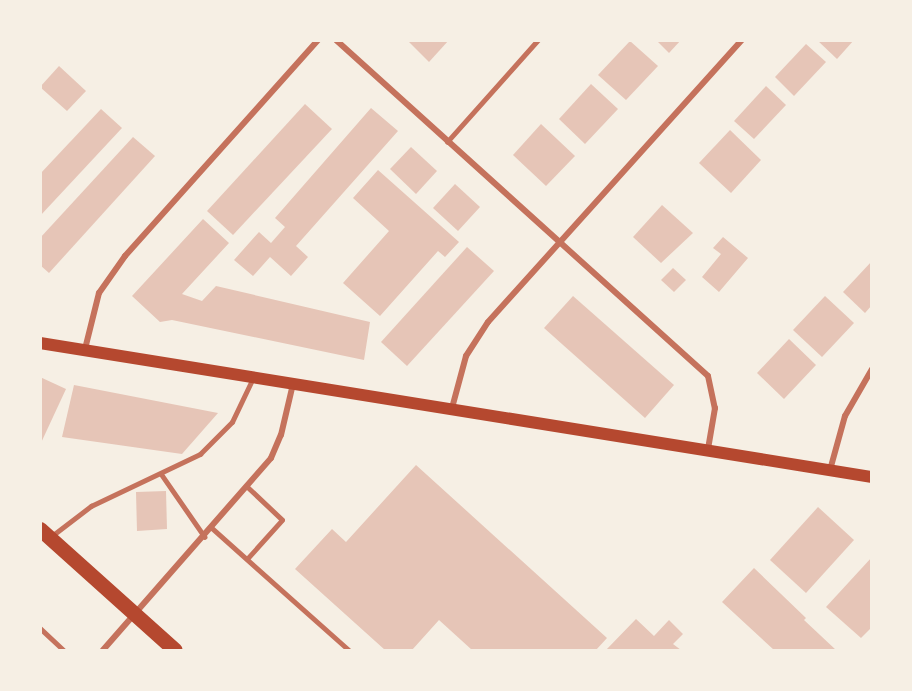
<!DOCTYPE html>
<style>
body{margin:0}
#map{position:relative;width:912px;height:691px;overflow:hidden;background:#f6efe4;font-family:"Titillium Web",sans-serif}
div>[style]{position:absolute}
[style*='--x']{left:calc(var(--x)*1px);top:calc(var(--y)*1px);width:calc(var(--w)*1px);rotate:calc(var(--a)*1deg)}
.building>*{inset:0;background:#e6c5b7}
.service>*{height:4.5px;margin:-2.25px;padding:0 2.25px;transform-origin:2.25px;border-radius:2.25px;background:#c5725c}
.minor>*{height:6px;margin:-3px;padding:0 3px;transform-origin:3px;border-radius:3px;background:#c5725c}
.secondary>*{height:12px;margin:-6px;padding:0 6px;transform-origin:6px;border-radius:6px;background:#b5482f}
.primary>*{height:15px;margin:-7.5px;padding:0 7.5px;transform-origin:7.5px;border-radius:7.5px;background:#b5482f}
span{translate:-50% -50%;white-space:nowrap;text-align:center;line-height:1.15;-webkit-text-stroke:4.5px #f6efe4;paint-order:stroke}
.frame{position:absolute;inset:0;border:42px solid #f6efe4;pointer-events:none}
</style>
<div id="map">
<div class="building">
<i style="clip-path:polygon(407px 40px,449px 40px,429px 62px)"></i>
<i style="clip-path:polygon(656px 40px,681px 40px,669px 53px)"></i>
<i style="clip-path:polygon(817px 40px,854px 40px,837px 59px)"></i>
<i style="clip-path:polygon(630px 41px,658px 66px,626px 100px,598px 75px)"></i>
<i style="clip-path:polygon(806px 44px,826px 62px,794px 96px,775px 77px)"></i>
<i style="clip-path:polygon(59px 66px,86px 91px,67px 111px,40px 87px)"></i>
<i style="clip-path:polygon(591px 84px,618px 109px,585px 144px,559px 119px)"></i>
<i style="clip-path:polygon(766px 86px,786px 105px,754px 139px,734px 121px)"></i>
<i style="clip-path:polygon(305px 104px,332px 129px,233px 235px,207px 211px)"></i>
<i style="clip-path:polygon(371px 108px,398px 131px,296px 246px,308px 257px,291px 276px,270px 257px,253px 276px,234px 260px,259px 232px,271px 243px,285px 227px,275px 218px)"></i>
<i style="clip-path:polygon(101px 109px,122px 128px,40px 216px,40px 174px)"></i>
<i style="clip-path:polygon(541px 124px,575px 156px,546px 186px,513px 155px)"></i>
<i style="clip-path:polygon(730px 130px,761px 160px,731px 193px,699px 163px)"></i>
<i style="clip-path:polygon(133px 137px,155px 156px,49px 273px,40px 265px,40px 238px)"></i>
<i style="clip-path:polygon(411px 147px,437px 171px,416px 194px,390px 169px)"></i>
<i style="clip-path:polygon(378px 170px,459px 242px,445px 257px,438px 251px,380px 316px,343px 283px,389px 231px,353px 198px)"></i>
<i style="clip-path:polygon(455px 184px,480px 207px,458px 231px,433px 208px)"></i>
<i style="clip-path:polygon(662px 205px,693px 233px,661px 263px,633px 237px)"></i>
<i style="clip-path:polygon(203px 219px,229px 243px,182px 294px,202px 301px,216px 286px,370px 322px,364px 360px,172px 320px,160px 322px,132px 296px)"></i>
<i style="clip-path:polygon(723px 237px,748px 258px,719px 292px,702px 277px,721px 254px,713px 248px)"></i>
<i style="clip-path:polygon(467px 247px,494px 271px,407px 366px,381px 342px)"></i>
<i style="clip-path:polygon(872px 261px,872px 305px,865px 313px,843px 292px)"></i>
<i style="clip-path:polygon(673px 268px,686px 280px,674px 292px,661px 280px)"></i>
<i style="clip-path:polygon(573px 296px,674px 385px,645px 418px,544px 328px)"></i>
<i style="clip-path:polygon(825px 296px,854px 323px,822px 357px,793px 330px)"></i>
<i style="clip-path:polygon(789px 339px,816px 365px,784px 399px,757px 373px)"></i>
<i style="clip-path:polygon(40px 377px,66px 389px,40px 445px)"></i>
<i style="clip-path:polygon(74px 385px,218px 413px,182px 454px,62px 437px)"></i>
<i style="clip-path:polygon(416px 465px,607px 638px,596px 650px,472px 650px,439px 620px,412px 650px,385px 650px,295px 569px,332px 529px,346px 542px)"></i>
<i style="clip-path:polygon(166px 491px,167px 529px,137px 531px,136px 492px)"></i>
<i style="clip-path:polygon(818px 507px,854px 540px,806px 593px,770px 560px)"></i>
<i style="clip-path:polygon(872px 557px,872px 627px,861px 638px,826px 607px)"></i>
<i style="clip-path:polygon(754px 568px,806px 618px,804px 620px,836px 650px,774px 650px,722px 602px)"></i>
<i style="clip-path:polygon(636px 619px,654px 636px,669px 620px,683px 634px,673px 644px,681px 650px,606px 650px)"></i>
</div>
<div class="service">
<i style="--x:447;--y:142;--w:137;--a:-48.3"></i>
<i style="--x:162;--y:475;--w:75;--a:55.3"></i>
<i style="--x:212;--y:528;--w:183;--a:41.7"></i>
<i style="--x:53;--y:535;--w:48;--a:-37.3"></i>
<i style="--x:91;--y:506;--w:121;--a:-25.5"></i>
<i style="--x:200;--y:454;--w:45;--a:-45"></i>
<i style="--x:232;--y:422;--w:47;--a:-64.5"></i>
<i style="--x:247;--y:559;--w:52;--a:-48.1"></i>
<i style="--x:282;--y:520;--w:47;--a:-136.7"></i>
<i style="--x:40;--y:628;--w:33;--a:43"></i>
</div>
<div class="minor">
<i style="--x:336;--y:40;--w:501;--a:42.09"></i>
<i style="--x:708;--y:376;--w:33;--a:78"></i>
<i style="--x:715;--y:408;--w:42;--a:99.7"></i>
<i style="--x:85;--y:349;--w:58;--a:-76"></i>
<i style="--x:99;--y:293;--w:45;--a:-54.9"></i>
<i style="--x:125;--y:256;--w:290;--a:-48.2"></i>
<i style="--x:452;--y:408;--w:54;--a:-74.9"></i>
<i style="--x:466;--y:356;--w:40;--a:-57.1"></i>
<i style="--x:488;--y:322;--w:380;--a:-48"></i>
<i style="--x:830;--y:470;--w:56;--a:-74.5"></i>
<i style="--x:845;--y:416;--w:54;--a:-60.1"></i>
<i style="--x:103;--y:650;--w:255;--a:-48.8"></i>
<i style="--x:271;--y:458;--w:25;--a:-67"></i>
<i style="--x:281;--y:435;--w:52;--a:-76.8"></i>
</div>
<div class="secondary">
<i style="--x:40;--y:343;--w:843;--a:9.15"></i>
</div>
<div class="primary">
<i style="--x:40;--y:529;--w:181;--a:41.9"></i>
</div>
<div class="frame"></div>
</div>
